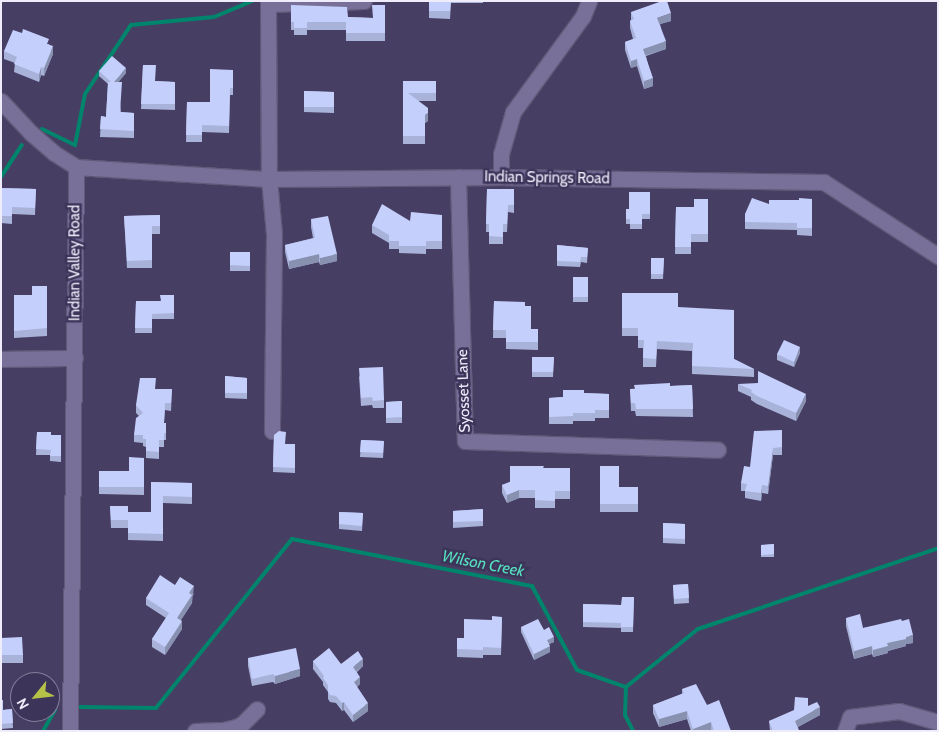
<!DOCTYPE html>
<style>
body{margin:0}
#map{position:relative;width:939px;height:732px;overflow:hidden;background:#473e64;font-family:Cabin,sans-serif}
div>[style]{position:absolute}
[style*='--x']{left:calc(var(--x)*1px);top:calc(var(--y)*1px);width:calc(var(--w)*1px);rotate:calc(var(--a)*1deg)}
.stream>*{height:4px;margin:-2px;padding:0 2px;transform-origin:2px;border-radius:2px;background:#00856d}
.roads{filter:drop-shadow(1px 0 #605977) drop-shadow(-1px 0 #605977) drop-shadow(0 1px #605977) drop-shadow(0 -1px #605977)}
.minor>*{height:15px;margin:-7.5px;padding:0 7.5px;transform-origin:7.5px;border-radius:7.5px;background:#79709a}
.wall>*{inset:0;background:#a9b2d9}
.shaded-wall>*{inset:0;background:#8991b0}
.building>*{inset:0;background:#c4cffc}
span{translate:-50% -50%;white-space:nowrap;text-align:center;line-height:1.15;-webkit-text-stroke:5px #3d3459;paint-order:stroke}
.street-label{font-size:15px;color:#efedfb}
.water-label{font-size:16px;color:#56e0bf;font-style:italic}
.frame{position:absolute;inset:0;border:2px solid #efedfb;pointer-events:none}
.north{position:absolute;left:10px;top:672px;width:50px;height:50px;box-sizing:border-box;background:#3d3459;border:1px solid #847e9a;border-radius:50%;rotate:241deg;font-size:14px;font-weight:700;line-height:20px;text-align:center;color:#efedfb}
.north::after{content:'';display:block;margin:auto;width:18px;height:22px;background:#b6c148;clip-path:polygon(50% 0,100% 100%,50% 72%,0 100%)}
</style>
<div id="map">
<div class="stream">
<i style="--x:42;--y:129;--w:37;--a:26"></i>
<i style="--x:75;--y:145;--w:52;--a:-78.9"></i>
<i style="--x:85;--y:94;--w:83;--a:-56.3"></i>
<i style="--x:131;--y:25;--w:83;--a:-5.5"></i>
<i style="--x:214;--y:17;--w:41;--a:-22.8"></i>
<i style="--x:1;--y:177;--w:38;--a:-57"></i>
<i style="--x:626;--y:687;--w:28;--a:92"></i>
<i style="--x:625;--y:715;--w:18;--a:63"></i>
<i style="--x:80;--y:707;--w:76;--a:0.8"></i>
<i style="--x:156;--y:708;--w:217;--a:-51.2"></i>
<i style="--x:292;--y:539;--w:245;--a:11.1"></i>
<i style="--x:532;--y:586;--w:95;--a:61.8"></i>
<i style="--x:577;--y:670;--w:52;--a:19.1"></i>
<i style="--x:626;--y:687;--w:92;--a:-38.9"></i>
<i style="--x:698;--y:629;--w:253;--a:-18.6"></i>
<i style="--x:43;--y:731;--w:24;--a:-60"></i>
</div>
<div class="roads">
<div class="minor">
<i style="--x:268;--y:1;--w:178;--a:89.7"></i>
<i style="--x:269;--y:179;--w:55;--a:84.8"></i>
<i style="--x:274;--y:234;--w:197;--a:90.6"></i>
<i style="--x:268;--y:4;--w:96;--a:-1.8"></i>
<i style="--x:1;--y:101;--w:44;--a:46.8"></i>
<i style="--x:31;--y:133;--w:30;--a:41"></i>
<i style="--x:54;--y:153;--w:26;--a:32"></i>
<i style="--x:458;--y:177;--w:264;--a:88.5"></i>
<i style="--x:465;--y:441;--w:253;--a:2"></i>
<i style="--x:501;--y:177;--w:23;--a:-90"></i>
<i style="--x:501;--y:154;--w:44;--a:-74.1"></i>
<i style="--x:513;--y:112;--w:119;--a:-53.9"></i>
<i style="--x:583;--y:16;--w:16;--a:-68"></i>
<i style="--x:1;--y:359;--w:74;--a:-0.8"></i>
<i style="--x:70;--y:731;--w:564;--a:-89.39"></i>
<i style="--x:76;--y:167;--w:193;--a:3.6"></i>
<i style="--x:269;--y:179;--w:232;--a:-0.5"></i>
<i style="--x:501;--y:177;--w:323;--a:0.9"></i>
<i style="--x:824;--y:182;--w:136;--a:33"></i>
<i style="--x:195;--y:731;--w:28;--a:-2"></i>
<i style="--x:223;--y:730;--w:13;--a:-13"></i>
<i style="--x:236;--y:727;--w:7;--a:-27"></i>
<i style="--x:242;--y:724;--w:21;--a:-45"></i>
<i style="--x:845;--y:731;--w:15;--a:-70"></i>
<i style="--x:850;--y:717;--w:49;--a:-7"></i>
<i style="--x:899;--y:711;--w:41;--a:15.8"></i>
</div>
</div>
<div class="wall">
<i style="clip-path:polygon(396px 1px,483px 1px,483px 3px,451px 3px,450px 19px,429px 18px,429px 2px)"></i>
<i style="clip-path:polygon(291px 5px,348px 17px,373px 18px,385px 5px,385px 41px,346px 41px,346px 30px,307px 30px,307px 35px,294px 35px,294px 30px,291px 30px)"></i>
<i style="clip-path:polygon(631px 12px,671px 21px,660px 24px,666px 49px,646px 56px,653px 86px,644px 89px,637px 66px,631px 68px,625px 50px,625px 42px,633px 39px,630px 28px,630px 21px,631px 20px)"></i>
<i style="clip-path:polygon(49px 44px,53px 54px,44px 76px,41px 75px,39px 82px,14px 72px,15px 63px,4px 59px,4px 51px)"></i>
<i style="clip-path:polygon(143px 65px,155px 81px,175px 82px,175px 110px,141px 109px)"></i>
<i style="clip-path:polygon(233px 70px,233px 95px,230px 95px,229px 133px,202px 132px,202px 142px,186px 142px,187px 102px,210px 102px)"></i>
<i style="clip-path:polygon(99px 71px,126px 73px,118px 82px,121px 112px,134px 113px,134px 138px,100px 137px,101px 116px,106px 117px,108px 84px,99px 76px)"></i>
<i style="clip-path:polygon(403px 81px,436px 81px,436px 101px,418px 101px,428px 121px,425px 123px,425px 144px,403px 144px)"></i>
<i style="clip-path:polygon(304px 91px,334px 92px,334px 113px,304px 112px)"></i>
<i style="clip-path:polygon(1px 188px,36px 189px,35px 215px,12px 214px,12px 224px,1px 223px)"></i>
<i style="clip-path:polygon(487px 189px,514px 189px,514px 213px,508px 212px,507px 232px,503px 232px,503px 244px,489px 244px,489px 232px,486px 232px)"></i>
<i style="clip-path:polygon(650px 192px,650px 219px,642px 219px,642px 229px,630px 229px,630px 224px,626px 224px,626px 209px,629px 209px)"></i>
<i style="clip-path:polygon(708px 199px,708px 242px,691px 242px,691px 254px,675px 254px,676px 207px,694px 207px)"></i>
<i style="clip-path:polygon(812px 199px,812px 236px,797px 235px,797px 230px,745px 229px,745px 214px,769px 204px)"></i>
<i style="clip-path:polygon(160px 215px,160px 234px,152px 234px,152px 268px,127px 268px,124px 216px)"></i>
<i style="clip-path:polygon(442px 215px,442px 249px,426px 249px,426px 254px,399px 253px,399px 249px,389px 249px,389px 243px,372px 233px,372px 225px,410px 221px)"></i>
<i style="clip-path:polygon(311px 219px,337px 261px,320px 265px,319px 262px,289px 269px,285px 252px,285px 245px,313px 238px,311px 227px)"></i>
<i style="clip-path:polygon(557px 245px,588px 248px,587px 263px,581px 262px,580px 267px,557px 266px)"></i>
<i style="clip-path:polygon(230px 252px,250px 252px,250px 271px,230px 271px)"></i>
<i style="clip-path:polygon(651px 258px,664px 258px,663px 279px,651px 279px)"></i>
<i style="clip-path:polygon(573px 277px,588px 277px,588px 302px,573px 302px)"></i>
<i style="clip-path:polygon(47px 286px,47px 336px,14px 338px,14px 295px,32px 295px)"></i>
<i style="clip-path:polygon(622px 293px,678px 307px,734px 359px,754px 369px,754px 377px,692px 374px,692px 351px,657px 349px,656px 367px,643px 367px,643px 348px,638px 348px,638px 336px,622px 336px)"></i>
<i style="clip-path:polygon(174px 295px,174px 319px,152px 319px,152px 333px,135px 333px,136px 301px,160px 301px)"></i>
<i style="clip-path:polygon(494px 301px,525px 306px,531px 329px,538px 329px,538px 350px,506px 349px,506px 338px,493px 338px)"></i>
<i style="clip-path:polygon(800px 353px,794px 367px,777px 360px,777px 354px)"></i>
<i style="clip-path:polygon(532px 357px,554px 357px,553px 377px,532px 377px)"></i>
<i style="clip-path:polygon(225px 376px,247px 378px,247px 399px,225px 398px)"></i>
<i style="clip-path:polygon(359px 376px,384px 400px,384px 408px,373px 408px,372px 405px,361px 406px)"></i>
<i style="clip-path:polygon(738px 384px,806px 401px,796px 421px,757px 404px,751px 400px,751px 397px,738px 391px)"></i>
<i style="clip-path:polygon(692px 385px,693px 417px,636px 416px,635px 411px,631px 411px,630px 389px,670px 386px)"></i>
<i style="clip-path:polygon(156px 389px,172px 389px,171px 411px,165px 410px,164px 423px,166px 423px,166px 440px,164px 440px,164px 447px,159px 447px,159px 459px,146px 458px,146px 447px,143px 446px,143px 443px,134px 442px,134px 435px,139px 416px,136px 413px,136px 405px)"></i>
<i style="clip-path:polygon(584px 393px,609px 394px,609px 418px,595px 418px,595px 421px,573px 421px,573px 424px,549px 424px,549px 398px,563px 397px)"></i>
<i style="clip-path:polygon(402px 401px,402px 423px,386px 423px,386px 402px)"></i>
<i style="clip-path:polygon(782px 430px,782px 455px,773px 455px,768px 494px,762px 493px,761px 501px,745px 498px,745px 491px,741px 491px,741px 483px,750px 467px)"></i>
<i style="clip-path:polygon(37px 432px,51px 435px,61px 435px,61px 462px,50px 461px,50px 455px,36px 455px)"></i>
<i style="clip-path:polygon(274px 435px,285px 444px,295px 444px,295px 473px,273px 472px)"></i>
<i style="clip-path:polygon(361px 440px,384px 441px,383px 458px,360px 457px)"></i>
<i style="clip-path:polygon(144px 458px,144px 495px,99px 494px,99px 471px,129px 471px)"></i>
<i style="clip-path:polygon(600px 466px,619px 487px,638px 487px,638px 512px,600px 512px)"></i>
<i style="clip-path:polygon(543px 468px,570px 468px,570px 499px,555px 499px,555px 508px,535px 508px,535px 498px,519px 498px,507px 503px,502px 493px,502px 485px)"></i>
<i style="clip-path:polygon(151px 482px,192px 483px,192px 504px,163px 503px,163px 541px,128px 540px,128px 512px,151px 512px)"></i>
<i style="clip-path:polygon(110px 506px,128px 506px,128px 528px,111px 528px)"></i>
<i style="clip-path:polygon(483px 509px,483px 526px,453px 528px,453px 511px)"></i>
<i style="clip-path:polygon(339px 512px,363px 513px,362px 531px,339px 529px)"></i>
<i style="clip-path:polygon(663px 523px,685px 524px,685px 544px,663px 543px)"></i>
<i style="clip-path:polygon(774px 544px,774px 557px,761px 557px,761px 545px)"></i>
<i style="clip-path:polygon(688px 584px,689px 603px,674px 604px,673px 585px)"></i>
<i style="clip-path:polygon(175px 585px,194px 594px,192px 596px,192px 603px,181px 620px,182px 629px,165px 655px,152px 647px,152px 639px,166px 618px,146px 605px,146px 598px)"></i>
<i style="clip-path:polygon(634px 597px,633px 632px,621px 632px,621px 628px,583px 627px,583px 604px,621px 605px)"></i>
<i style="clip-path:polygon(502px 617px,501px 655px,483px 655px,483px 658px,457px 657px,457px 638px,464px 638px,492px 620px)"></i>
<i style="clip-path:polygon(846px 618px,863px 628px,902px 621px,913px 643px,906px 644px,906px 646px,888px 651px,888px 653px,873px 657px,872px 654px,854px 659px,846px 626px)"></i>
<i style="clip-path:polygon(521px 627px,544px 630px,554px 642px,549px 644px,550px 652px,534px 660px,521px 632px)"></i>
<i style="clip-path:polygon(1px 638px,23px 655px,23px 663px,1px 663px)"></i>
<i style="clip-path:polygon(248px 658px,300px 676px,275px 684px,273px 682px,252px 686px,248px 666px)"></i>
<i style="clip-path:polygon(313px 661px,363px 666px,357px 672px,360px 684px,357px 687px,368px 711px,353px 722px,344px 710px,342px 711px,336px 703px,330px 702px,328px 699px,328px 692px,323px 685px,323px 682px,313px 669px)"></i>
<i style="clip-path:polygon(682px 689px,707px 705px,731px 731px,711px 731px,711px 730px,708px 731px,691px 731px,687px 719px,659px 727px,653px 713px,653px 705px,682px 694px)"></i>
<i style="clip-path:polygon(1px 700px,3px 710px,12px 709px,13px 728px,1px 729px)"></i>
<i style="clip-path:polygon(808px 706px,820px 715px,798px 727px,799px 731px,770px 731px,769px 721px)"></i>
</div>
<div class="shaded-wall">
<i style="clip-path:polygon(671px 13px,671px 21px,657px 25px,657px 18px)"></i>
<i style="clip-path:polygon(666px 41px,666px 49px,643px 56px,643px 49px)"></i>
<i style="clip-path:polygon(53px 46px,53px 54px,44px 76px,44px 68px)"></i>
<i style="clip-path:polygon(637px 59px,637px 66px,631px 68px,631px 61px)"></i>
<i style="clip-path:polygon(41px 67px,41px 75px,39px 82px,39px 74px)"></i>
<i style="clip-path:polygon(126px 68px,126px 73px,113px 89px,113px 83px)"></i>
<i style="clip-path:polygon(653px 78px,653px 86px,644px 89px,644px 81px)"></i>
<i style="clip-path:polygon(428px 113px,428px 121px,425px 123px,425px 115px)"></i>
<i style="clip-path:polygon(319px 254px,319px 262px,289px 269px,289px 261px)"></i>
<i style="clip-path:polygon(337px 254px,337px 261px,320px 265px,320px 258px)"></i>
<i style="clip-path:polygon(800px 347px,800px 353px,794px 367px,794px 362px)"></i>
<i style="clip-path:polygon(806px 394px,806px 401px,796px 421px,796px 413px)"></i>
<i style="clip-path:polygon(773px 448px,773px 455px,768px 494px,768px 486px)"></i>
<i style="clip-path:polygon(762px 485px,762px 493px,761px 501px,761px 493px)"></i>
<i style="clip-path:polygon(519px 490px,519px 498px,507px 503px,507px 495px)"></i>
<i style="clip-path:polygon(194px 586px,192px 603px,177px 626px,177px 618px,189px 593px)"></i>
<i style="clip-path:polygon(182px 621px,182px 629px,165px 655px,165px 647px)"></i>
<i style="clip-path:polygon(913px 635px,913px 643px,906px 644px,906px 646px,888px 651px,888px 653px,873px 657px,873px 650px,887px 643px)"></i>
<i style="clip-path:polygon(554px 637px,554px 642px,547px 645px,547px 640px)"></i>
<i style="clip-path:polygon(550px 646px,550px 652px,534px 660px,534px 654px)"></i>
<i style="clip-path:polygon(872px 646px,872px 654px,854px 659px,854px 651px)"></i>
<i style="clip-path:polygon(363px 659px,363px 666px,353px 674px,353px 667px)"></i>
<i style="clip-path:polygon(300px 669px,300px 676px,275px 684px,275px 676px)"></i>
<i style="clip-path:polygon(360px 677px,360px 684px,354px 689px,354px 682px)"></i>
<i style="clip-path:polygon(344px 702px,344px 710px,342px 711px,342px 703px)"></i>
<i style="clip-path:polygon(368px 703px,368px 711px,353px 722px,353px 715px)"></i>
<i style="clip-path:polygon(820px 707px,820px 715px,795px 728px,795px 721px)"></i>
<i style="clip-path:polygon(687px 711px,687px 719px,659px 727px,659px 719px)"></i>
<i style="clip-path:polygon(711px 722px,711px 730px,708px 731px,693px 731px,693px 729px)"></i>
</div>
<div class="building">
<i style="clip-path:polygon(429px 1px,451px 1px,450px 11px,429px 11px)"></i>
<i style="clip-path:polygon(662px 1px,667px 1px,671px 13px,657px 18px,666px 41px,643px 49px,653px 78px,644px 81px,637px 59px,631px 61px,625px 42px,636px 38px,630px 21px,634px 19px,631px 12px)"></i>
<i style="clip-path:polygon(291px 5px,347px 7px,348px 17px,373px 18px,372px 5px,385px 5px,385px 33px,346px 33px,346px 22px,307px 22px,307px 28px,294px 28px,294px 22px,291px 22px)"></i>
<i style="clip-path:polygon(23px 29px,49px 39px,47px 44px,53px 46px,44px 68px,41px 67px,39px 74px,14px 64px,17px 57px,4px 51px,13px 30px,22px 33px)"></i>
<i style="clip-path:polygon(112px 56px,126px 68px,114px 82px,111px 82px,99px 71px)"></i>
<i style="clip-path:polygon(143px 65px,156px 65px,155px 81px,175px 82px,175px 104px,141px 104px)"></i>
<i style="clip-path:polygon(210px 69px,233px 70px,233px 88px,230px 88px,229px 126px,202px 125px,202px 135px,186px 135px,187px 102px,210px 102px)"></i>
<i style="clip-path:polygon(403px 81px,436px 81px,436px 93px,408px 93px,428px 108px,428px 113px,425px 115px,425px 136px,403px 136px)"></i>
<i style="clip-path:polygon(108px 82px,122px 82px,120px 112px,134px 113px,134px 131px,100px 129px,101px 116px,106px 117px)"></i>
<i style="clip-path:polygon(304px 91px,334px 92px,334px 107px,304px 107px)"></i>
<i style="clip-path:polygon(1px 188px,36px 189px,35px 208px,12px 207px,12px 216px,1px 216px)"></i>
<i style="clip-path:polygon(487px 189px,514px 189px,514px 205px,508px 205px,507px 224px,503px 224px,503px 237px,489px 236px,489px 224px,486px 224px)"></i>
<i style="clip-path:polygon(629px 192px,650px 192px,650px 214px,642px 214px,642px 224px,630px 224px,630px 219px,626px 219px,626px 209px,629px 209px)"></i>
<i style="clip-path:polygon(752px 198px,769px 204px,769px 200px,799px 200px,799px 198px,812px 199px,812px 228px,797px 228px,797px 223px,745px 222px,745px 214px)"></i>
<i style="clip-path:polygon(694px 199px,708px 199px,708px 234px,691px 234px,691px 247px,675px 247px,676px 207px,694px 207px)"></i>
<i style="clip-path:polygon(382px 204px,410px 221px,411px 212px,442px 215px,442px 241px,426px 241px,426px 246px,399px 246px,399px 241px,389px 241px,389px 235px,372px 225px)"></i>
<i style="clip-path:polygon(160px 215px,160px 226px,152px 226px,152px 260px,127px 261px,124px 216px)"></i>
<i style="clip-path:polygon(328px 216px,337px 254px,320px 258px,319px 254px,289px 261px,285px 245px,315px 238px,311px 219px)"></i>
<i style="clip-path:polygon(557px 245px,588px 248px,587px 257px,581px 257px,580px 262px,557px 261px)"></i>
<i style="clip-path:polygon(230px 252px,250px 252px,250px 266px,230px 265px)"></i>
<i style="clip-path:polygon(651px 258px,664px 258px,663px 274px,651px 274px)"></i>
<i style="clip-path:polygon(573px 277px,588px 277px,588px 297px,573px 297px)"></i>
<i style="clip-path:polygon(32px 286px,47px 286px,47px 328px,14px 331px,14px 295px,32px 295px)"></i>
<i style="clip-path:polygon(622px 293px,678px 293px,678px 307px,734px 310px,734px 359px,754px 369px,692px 366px,693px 343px,657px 341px,656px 359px,643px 358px,644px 340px,638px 340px,638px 328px,622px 328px)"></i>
<i style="clip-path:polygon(160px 295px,174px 295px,174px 313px,152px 314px,152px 328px,135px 328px,136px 301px,161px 301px)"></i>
<i style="clip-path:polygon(494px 301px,525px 302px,525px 306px,531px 306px,531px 329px,538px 329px,538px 342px,506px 342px,506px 330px,493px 330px)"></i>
<i style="clip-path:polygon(784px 340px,800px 347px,794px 362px,777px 354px)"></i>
<i style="clip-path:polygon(532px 357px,554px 357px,553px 372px,532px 372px)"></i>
<i style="clip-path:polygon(383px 367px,384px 400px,373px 401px,372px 397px,361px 398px,359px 368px)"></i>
<i style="clip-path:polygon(758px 371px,806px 394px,796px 413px,757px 396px,751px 392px,752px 390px,738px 384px,758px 383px)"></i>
<i style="clip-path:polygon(225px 376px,247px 378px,247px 393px,225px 393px)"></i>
<i style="clip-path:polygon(140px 378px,156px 378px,155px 389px,172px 389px,171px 403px,165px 403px,164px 423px,166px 423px,166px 433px,164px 433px,164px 440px,159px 440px,159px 452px,146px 451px,146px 439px,143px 439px,143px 435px,134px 435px,136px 418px,143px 413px,136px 405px)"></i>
<i style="clip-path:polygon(670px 383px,670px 386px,692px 385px,693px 409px,636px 409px,635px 403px,631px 403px,630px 389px,635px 389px,634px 385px)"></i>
<i style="clip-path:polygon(563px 390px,584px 390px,584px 393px,609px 394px,609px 410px,595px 410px,595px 413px,573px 413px,573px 416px,549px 417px,549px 398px,563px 397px)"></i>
<i style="clip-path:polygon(402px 401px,402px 417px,386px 418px,386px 402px)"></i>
<i style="clip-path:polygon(782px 430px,782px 447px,773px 448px,768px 486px,762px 485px,761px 493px,745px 491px,747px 484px,741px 483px,744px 466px,750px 467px,754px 431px)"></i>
<i style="clip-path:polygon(279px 431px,286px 432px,285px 444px,295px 444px,295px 468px,273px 467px,274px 435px)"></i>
<i style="clip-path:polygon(37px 432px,51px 432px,51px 435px,61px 435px,61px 456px,50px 456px,51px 450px,36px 449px)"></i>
<i style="clip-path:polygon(361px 440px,384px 441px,383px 453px,360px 452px)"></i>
<i style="clip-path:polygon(129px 457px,144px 458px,144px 487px,99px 487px,99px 471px,129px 471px)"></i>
<i style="clip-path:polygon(510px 466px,544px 466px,543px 468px,570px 468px,570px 491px,555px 491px,555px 501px,535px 500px,535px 490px,519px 490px,507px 495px,502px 485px,510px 482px)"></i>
<i style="clip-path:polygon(600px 466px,619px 466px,619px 487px,638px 487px,638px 504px,600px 504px)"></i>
<i style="clip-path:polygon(151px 482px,192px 483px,192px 497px,163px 496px,163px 534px,128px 533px,128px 512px,151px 512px)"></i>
<i style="clip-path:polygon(110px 506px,128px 506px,128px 520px,111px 520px)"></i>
<i style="clip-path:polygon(483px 509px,483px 521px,453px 522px,453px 511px)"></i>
<i style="clip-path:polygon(339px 512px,363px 513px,362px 526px,339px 524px)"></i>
<i style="clip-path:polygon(663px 523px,685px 524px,685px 539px,663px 538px)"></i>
<i style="clip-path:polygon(774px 544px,774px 554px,761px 555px,761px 545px)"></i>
<i style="clip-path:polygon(160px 575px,175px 585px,180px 577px,194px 586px,189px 593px,192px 595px,177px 618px,182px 621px,165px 647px,152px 639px,169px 613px,146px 598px)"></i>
<i style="clip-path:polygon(688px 584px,689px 598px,674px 599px,673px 585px)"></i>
<i style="clip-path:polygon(622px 597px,634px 597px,633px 627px,621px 627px,621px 623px,583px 622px,583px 604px,621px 605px)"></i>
<i style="clip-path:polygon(860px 614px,863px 628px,901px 619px,902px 621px,909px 619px,913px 635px,906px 637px,906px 639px,887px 643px,888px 646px,873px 650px,872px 646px,854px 651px,846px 618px)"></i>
<i style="clip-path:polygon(492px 616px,502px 617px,501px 648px,483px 647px,483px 650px,457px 649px,457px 638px,464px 638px,464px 619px,492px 620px)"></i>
<i style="clip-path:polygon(538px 619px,544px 630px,549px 627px,554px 637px,547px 640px,550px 646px,534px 654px,521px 627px)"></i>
<i style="clip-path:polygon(22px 637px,23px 655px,1px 655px,1px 638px)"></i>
<i style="clip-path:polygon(296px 648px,300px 669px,275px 676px,273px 674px,252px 679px,248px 658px)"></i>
<i style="clip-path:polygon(329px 648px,341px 664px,358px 651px,363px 659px,353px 667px,360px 677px,354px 682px,368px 703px,353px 715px,344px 702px,342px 703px,336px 696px,330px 695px,328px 692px,328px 685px,323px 678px,324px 676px,313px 661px)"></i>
<i style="clip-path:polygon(696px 684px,707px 705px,719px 700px,731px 731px,714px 731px,711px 722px,693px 729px,687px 711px,659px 719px,653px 705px,684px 693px,682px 689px)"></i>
<i style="clip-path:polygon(795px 697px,808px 698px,808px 706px,817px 702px,820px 707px,795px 721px,799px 731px,773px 731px,769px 721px,794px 710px)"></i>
<i style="clip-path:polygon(1px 700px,3px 700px,3px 710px,12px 709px,13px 723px,1px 724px)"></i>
</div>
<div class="street-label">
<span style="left:547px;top:178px;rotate:1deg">Indian Springs Road</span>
<span style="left:75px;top:263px;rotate:-90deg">Indian Valley Road</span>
<span style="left:464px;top:391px;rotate:-92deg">Syosset Lane</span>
</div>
<div class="water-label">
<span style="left:483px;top:564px;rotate:11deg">Wilson Creek</span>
</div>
<div class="frame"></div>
<div class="north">N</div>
</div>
